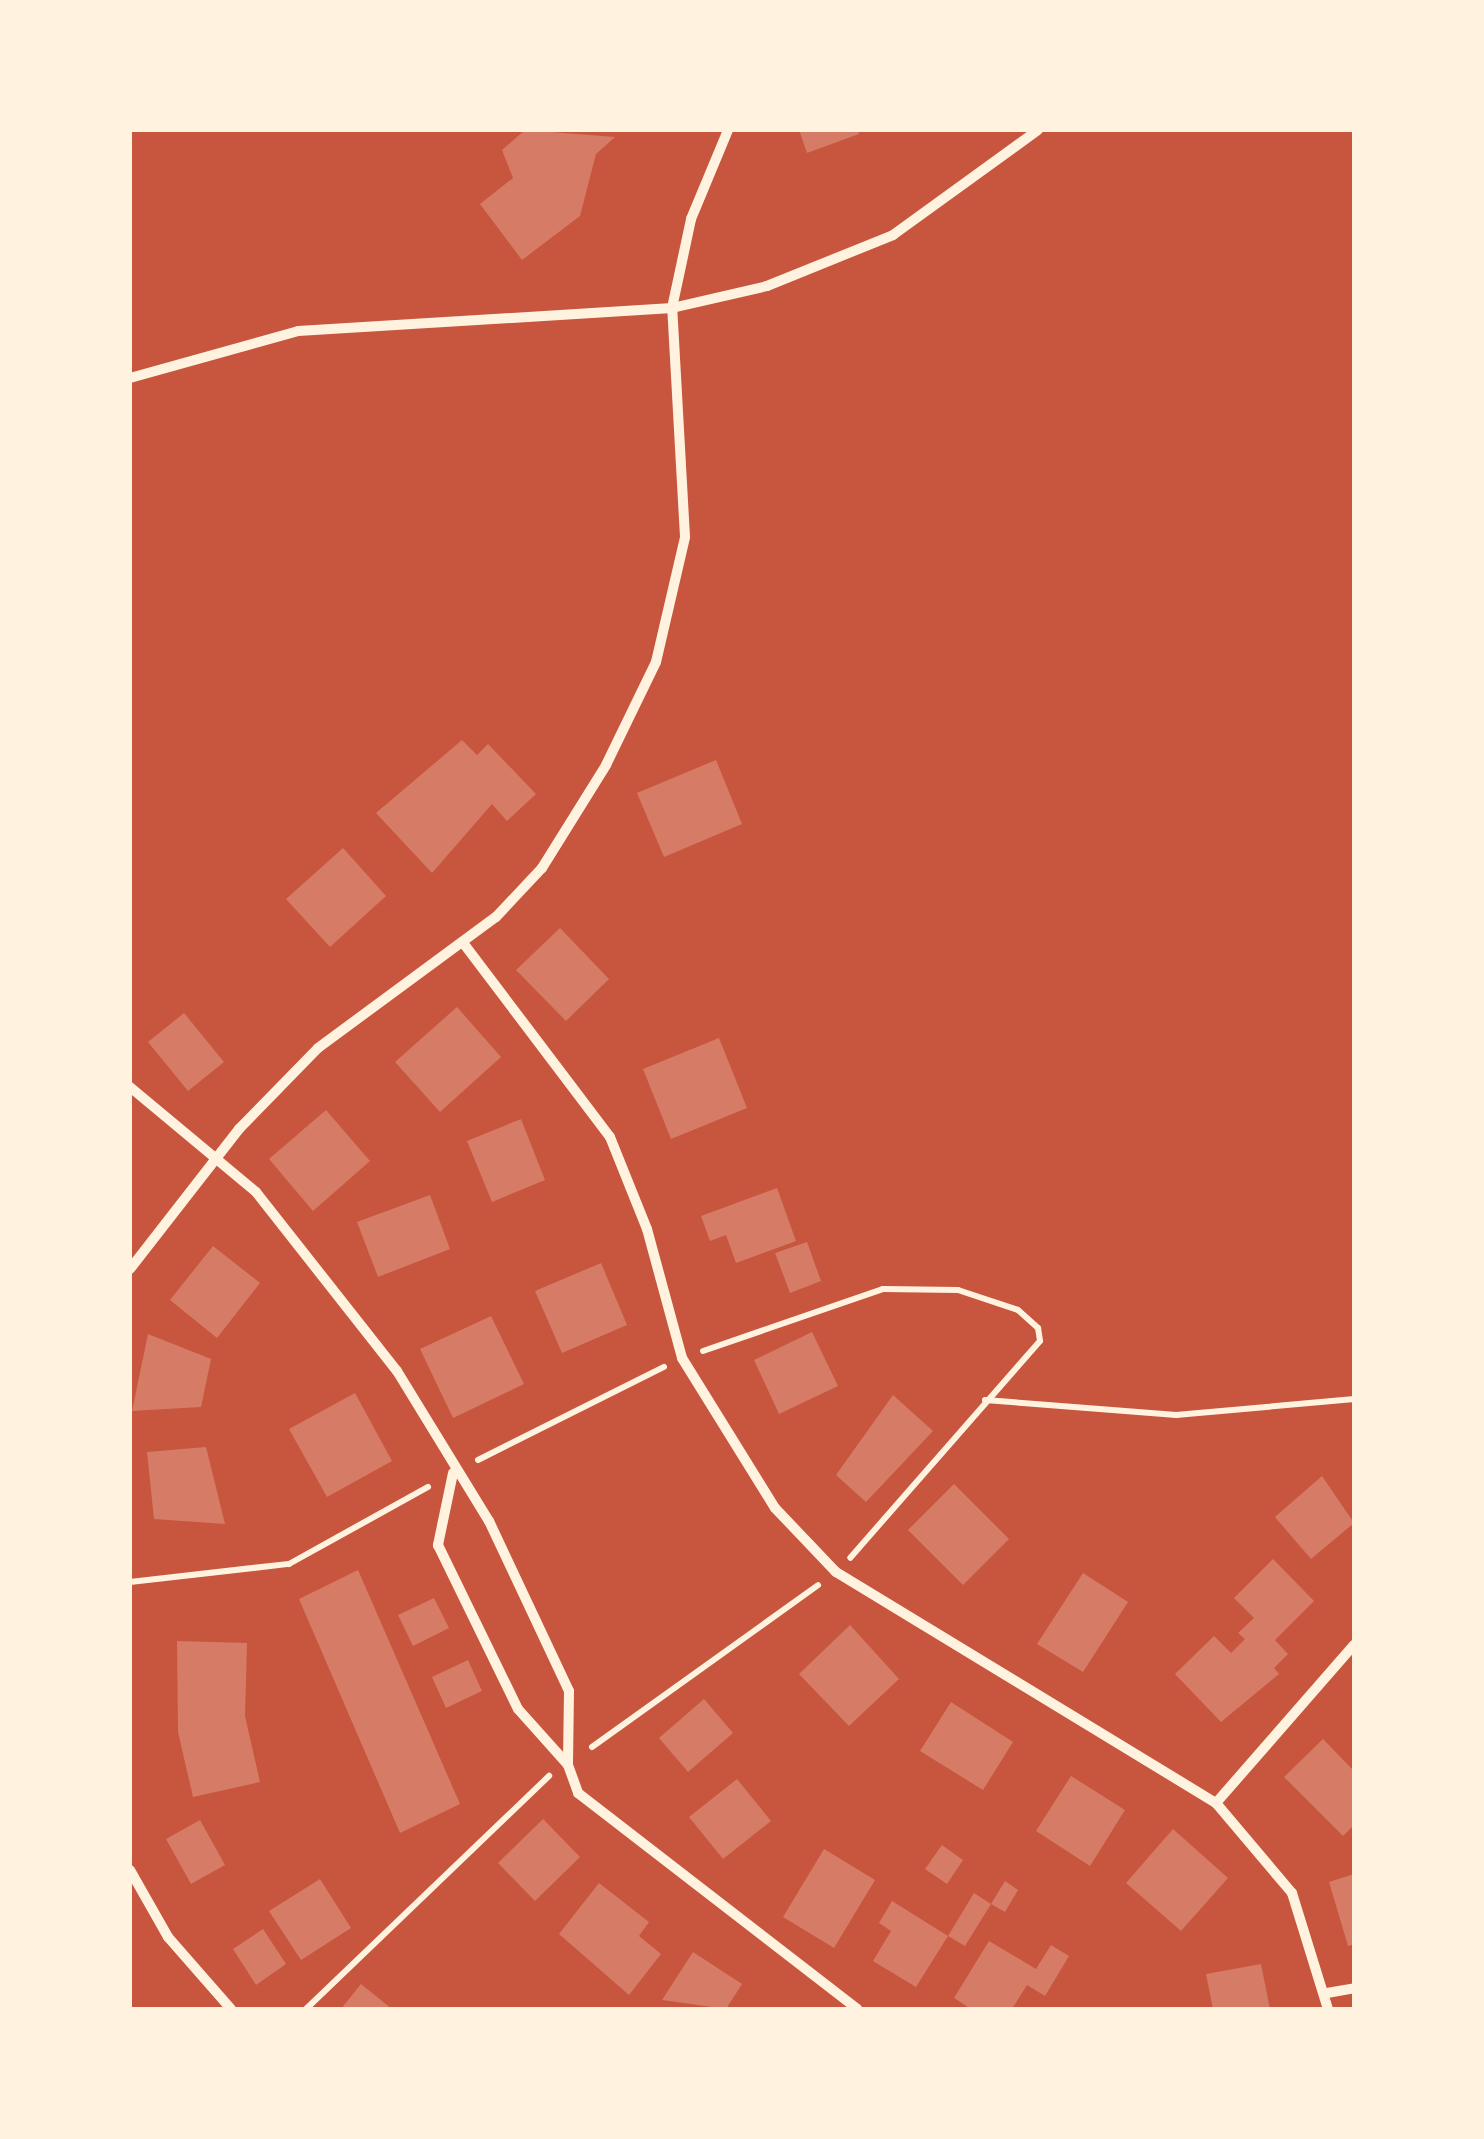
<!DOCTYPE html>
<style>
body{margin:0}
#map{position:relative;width:1484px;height:2139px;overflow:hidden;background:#c8553d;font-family:Roboto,sans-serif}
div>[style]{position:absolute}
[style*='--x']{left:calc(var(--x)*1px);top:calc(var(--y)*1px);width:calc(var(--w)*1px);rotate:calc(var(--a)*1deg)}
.building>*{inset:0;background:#d67c66}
.path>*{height:6px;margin:-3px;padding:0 3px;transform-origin:3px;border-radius:3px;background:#fff3e0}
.minor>*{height:10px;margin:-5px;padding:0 5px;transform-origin:5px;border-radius:5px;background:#fff3e0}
span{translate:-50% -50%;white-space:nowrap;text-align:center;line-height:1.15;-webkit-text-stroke:8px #fff3e0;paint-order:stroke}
.frame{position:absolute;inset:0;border:132px solid #fff3e0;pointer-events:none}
</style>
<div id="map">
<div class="building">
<i style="clip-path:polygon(525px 130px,615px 137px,596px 154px,580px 216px,522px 260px,480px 204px,513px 178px,502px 150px)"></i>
<i style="clip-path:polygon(799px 130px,858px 130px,859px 134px,807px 153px)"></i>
<i style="clip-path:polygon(462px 740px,477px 755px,488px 744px,536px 794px,507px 821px,492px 804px,432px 873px,376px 813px)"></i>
<i style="clip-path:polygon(716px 760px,742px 824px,664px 857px,637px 793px)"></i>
<i style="clip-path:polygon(343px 848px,386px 896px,330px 947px,286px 899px)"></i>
<i style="clip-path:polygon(560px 928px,609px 979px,566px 1021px,516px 970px)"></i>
<i style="clip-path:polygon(457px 1007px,501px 1057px,440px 1112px,395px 1062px)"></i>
<i style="clip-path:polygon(184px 1013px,224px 1062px,188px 1091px,148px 1042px)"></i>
<i style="clip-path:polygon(719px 1038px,747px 1108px,671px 1139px,643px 1069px)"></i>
<i style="clip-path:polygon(326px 1110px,370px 1161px,313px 1211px,269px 1159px)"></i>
<i style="clip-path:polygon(521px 1119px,545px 1180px,492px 1202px,467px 1141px)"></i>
<i style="clip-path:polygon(777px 1188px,796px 1241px,736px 1263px,726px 1235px,710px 1241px,701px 1216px)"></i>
<i style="clip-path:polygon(430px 1195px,450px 1249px,378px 1277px,357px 1222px)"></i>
<i style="clip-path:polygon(807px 1242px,821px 1281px,790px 1293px,775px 1253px)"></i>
<i style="clip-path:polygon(213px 1246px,260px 1283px,217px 1338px,170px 1300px)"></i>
<i style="clip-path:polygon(601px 1263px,627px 1325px,562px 1353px,535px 1291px)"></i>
<i style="clip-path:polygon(491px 1316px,524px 1384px,453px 1418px,420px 1349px)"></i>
<i style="clip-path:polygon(812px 1332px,838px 1386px,779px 1414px,754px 1360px)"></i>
<i style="clip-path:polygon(148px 1334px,211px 1359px,201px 1407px,132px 1411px)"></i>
<i style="clip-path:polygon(355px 1393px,392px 1461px,327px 1497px,289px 1429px)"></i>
<i style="clip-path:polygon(893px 1395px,933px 1431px,866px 1502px,836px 1475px)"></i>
<i style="clip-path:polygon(206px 1447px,225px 1524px,154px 1519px,147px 1452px)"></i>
<i style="clip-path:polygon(1322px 1476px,1354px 1523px,1311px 1559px,1275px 1517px)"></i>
<i style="clip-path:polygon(954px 1484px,1009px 1539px,963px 1585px,908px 1530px)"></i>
<i style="clip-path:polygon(1273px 1559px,1314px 1601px,1275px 1640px,1288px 1654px,1274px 1668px,1279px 1674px,1221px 1722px,1175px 1674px,1214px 1636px,1231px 1653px,1245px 1639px,1238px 1633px,1254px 1618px,1234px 1598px)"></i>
<i style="clip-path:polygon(358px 1570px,460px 1804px,400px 1833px,299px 1599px)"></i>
<i style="clip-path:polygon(1083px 1573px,1128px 1602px,1083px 1672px,1037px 1644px)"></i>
<i style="clip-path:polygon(434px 1598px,449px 1628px,413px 1646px,398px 1615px)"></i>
<i style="clip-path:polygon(850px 1625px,899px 1679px,849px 1726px,799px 1674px)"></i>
<i style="clip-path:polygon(177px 1641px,247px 1643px,245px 1716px,260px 1782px,193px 1797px,178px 1732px)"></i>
<i style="clip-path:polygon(468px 1660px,482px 1691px,446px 1708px,432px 1677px)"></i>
<i style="clip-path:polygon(704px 1699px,733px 1733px,688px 1772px,659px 1738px)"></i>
<i style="clip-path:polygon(951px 1702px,1013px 1742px,983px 1790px,920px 1751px)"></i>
<i style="clip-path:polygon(1323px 1739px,1354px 1771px,1354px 1825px,1343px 1836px,1284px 1777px)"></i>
<i style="clip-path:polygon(1071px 1776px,1125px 1810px,1090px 1866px,1036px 1831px)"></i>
<i style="clip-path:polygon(737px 1779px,771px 1821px,723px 1859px,689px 1817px)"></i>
<i style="clip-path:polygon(543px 1819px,580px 1857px,535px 1901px,498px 1863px)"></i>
<i style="clip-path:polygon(200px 1820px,225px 1865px,191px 1884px,166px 1839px)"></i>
<i style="clip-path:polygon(1173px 1829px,1228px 1878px,1181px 1931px,1126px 1883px)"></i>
<i style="clip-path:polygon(942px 1845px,963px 1860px,947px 1884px,925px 1869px)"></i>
<i style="clip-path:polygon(824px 1849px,875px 1880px,834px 1948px,783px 1917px)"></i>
<i style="clip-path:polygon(1354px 1874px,1354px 1944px,1348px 1946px,1329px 1882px)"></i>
<i style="clip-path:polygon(320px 1879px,351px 1928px,301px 1960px,269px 1911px)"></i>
<i style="clip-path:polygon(1005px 1881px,1018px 1890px,1005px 1912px,991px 1904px,965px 1946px,948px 1936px,974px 1893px,991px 1904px)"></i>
<i style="clip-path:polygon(599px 1883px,649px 1922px,639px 1936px,661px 1954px,629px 1995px,559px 1934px)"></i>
<i style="clip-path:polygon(892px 1901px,948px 1936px,916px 1987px,873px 1961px,891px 1931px,879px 1923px)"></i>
<i style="clip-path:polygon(263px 1929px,286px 1964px,256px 1985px,233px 1949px)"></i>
<i style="clip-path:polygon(989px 1941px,1036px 1969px,1051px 1945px,1069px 1956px,1045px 1996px,1027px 1985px,1012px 2009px,971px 2009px,954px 1998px)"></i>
<i style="clip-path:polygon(693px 1952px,742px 1984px,726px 2009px,662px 2000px)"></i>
<i style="clip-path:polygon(1261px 1964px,1270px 2009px,1213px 2009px,1206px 1974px)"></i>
<i style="clip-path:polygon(361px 1984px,392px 2009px,341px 2009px)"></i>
</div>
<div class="path">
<i style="--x:703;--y:1351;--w:190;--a:-19"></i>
<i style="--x:883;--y:1289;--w:75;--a:0.8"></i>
<i style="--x:958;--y:1290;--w:63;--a:18.4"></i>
<i style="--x:1018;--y:1310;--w:27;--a:42"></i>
<i style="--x:1038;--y:1328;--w:13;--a:81"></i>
<i style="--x:1040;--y:1341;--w:288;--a:131.2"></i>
<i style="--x:985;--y:1400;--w:192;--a:4.5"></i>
<i style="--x:1176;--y:1415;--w:179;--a:-5.1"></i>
<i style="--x:478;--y:1460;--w:208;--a:-26.6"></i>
<i style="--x:130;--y:1582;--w:160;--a:-6.5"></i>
<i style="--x:289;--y:1564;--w:159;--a:-29"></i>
<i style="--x:592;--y:1747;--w:278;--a:-35.6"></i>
<i style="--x:306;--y:2009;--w:337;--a:-43.8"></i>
</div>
<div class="minor">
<i style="--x:130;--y:378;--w:174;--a:-15.6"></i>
<i style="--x:298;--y:331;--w:375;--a:-3.5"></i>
<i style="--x:672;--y:308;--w:98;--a:-13"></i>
<i style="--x:767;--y:286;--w:136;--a:-22"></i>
<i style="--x:893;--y:235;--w:179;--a:-35.9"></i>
<i style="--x:464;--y:944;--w:242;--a:52.9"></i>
<i style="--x:610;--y:1137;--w:99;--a:68.1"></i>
<i style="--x:647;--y:1229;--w:134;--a:74.8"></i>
<i style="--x:682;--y:1358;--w:176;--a:58.2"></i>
<i style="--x:775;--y:1508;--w:88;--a:46.4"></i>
<i style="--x:836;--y:1572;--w:445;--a:31.3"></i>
<i style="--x:1216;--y:1803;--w:118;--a:49.8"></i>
<i style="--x:1292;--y:1893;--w:121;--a:72.8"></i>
<i style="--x:130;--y:1087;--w:164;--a:39.8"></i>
<i style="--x:256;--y:1192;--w:228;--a:51.8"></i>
<i style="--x:397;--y:1371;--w:176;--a:58.5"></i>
<i style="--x:489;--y:1521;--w:188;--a:64.8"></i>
<i style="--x:569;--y:1691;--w:74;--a:90.8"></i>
<i style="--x:568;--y:1765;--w:30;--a:70"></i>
<i style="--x:578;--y:1793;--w:353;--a:37.7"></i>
<i style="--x:130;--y:1269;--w:177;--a:-52.1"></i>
<i style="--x:239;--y:1129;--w:113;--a:-45.7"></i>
<i style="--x:318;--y:1048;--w:221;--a:-36.4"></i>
<i style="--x:496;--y:917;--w:67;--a:-46.8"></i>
<i style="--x:542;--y:868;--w:121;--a:-58.1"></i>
<i style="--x:606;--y:765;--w:114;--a:-64.1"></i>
<i style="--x:656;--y:662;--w:128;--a:-76.9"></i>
<i style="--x:685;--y:537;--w:229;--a:-93.2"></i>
<i style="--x:672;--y:308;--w:91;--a:-77.9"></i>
<i style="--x:691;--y:219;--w:96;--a:-67.4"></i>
<i style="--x:453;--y:1473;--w:74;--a:101.8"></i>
<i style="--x:438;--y:1545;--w:182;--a:64"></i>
<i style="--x:518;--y:1709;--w:75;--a:48.2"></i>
<i style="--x:1216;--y:1803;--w:210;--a:-48.9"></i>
<i style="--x:130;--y:1870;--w:77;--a:60.4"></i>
<i style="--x:168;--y:1937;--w:96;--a:48.8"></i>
<i style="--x:1327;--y:1993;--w:27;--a:-10"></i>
</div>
<div class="frame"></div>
</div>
